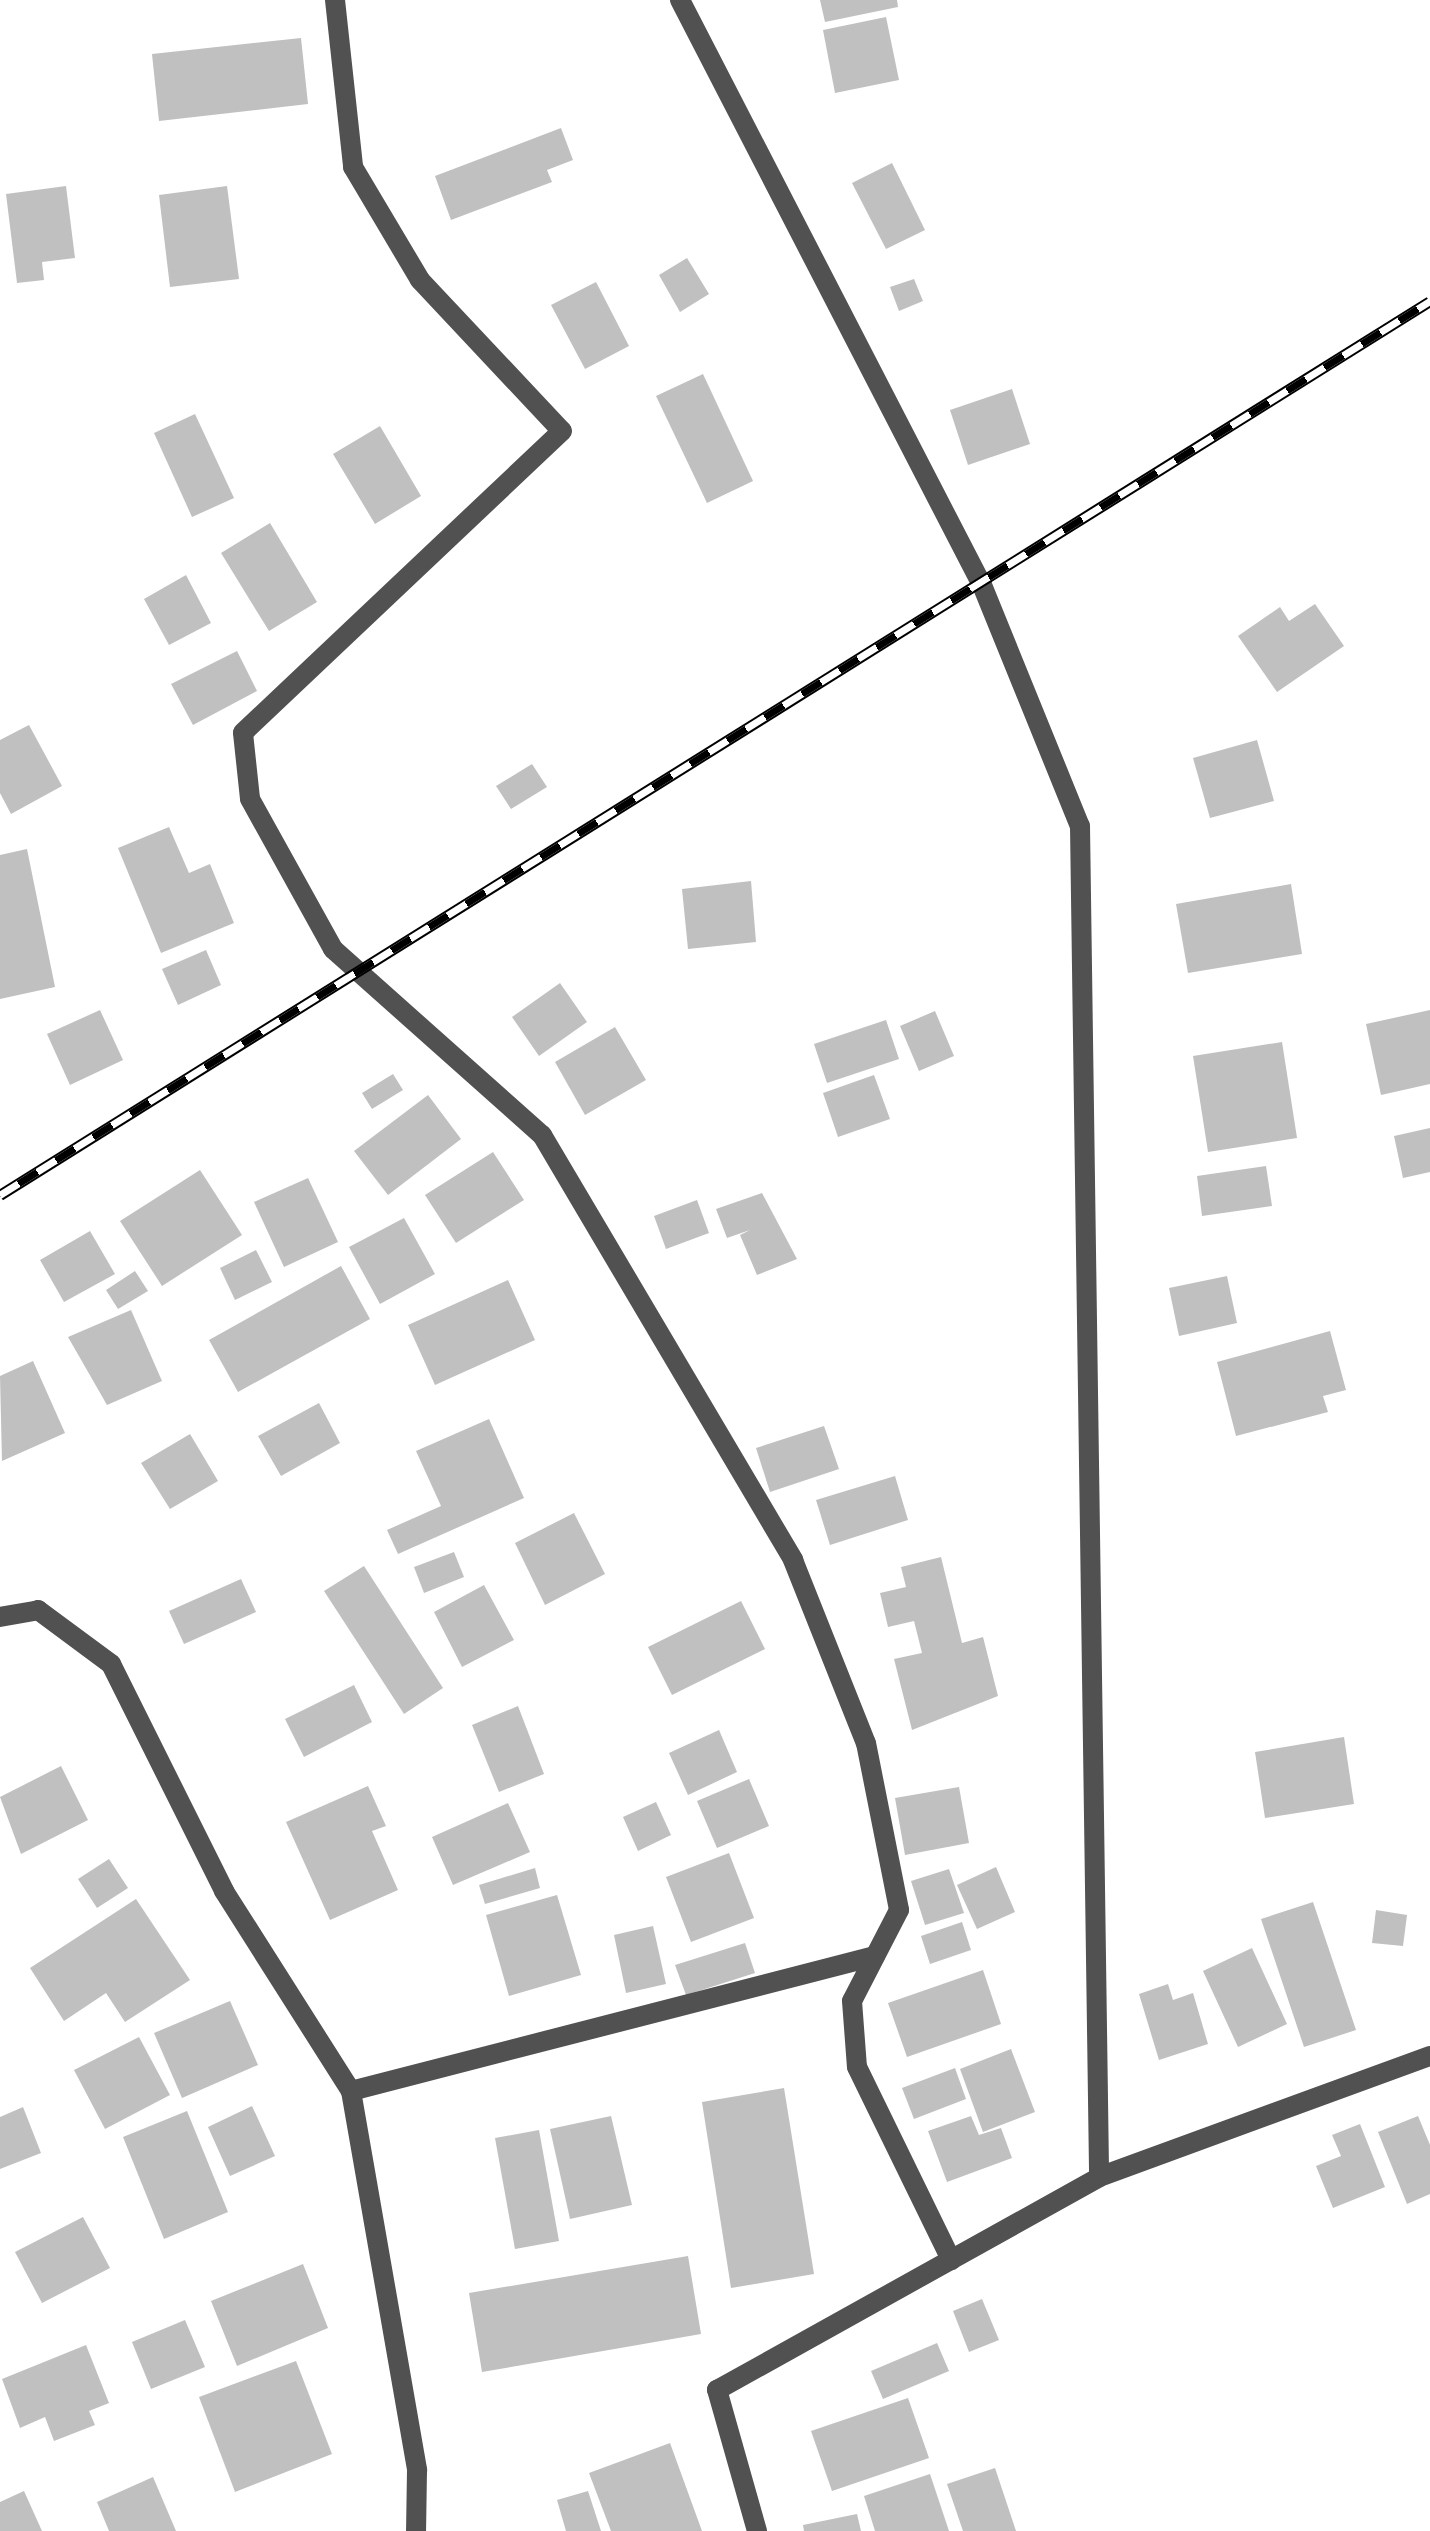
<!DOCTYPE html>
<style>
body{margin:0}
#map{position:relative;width:1430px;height:2531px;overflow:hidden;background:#fff;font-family:Jost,sans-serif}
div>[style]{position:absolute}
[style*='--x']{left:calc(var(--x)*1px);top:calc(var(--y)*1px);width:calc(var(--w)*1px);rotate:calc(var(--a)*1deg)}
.building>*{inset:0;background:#c0c0c0}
.minor>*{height:20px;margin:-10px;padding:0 10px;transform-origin:10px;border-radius:10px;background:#515151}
.rail>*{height:11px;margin-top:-5.5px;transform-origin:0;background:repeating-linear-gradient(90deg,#fff 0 22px,#000 0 44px);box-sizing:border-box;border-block:2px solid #000}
span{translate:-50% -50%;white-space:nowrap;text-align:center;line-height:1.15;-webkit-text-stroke:8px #fff;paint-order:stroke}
</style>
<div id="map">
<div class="building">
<i style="clip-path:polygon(820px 0,897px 0,898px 7px,825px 22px)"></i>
<i style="clip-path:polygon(886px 17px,899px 80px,835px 93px,823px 30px)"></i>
<i style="clip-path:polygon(301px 38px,308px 104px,159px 121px,152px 54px)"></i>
<i style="clip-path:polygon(561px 128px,573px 160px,547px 170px,552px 182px,451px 220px,435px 176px)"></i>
<i style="clip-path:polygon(892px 163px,925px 230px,886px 249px,852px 183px)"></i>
<i style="clip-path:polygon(66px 186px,75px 258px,42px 262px,44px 280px,17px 283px,6px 194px)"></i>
<i style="clip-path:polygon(227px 186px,239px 279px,170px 287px,159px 195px)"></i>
<i style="clip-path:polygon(687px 258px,709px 294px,680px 312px,659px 275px)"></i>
<i style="clip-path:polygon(914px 279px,923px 301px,899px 311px,890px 287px)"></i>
<i style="clip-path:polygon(596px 282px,629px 346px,585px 369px,551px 305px)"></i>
<i style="clip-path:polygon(703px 374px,753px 481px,707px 503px,656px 396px)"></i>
<i style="clip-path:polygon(1012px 389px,1030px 444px,968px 465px,950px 410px)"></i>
<i style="clip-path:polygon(195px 414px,234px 498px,192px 517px,154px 433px)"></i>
<i style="clip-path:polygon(380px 426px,421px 496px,375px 524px,333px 454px)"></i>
<i style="clip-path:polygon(270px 523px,317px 602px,269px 631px,221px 553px)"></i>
<i style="clip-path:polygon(186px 575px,211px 623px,169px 645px,144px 599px)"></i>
<i style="clip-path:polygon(1315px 604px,1344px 646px,1277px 692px,1238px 636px,1280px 607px,1289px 621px)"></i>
<i style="clip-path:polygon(237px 651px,257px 691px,193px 725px,171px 684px)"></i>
<i style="clip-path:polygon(29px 725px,62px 786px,11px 814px,0 793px,0 740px)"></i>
<i style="clip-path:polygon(1257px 740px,1274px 801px,1210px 818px,1193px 758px)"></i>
<i style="clip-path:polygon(532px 764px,547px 787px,511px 809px,496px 786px)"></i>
<i style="clip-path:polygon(169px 827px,189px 873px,210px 864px,234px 923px,161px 953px,118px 848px)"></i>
<i style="clip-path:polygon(27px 849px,55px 987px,0 999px,0 855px)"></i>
<i style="clip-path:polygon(751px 881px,756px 942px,688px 949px,682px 889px)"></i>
<i style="clip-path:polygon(1291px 884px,1302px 954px,1188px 973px,1176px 904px)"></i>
<i style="clip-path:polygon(206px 950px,221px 985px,178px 1005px,162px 969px)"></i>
<i style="clip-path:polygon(560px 983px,587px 1022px,539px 1056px,512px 1017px)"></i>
<i style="clip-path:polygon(100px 1010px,123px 1060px,70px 1085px,47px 1034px)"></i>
<i style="clip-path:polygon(1430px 1010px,1430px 1084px,1381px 1095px,1366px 1024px)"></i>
<i style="clip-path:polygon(935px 1011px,954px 1056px,919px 1071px,900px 1026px)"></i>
<i style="clip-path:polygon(886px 1020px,899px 1059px,827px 1083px,814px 1044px)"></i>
<i style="clip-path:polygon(615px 1027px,646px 1080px,585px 1115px,555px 1062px)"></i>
<i style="clip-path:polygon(1282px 1042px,1297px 1138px,1208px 1152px,1193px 1056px)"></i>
<i style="clip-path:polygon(393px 1074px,403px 1090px,372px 1109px,362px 1093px)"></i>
<i style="clip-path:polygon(874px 1075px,890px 1119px,838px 1137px,823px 1093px)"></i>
<i style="clip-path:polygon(428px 1095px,461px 1139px,388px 1195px,354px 1151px)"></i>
<i style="clip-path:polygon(1430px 1128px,1430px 1172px,1403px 1178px,1394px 1136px)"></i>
<i style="clip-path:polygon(493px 1152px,524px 1200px,456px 1243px,425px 1195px)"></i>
<i style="clip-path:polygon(1266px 1166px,1272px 1206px,1202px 1216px,1197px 1176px)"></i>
<i style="clip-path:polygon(200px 1170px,242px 1235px,162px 1286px,120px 1221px)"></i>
<i style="clip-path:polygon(308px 1178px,338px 1242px,284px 1267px,254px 1202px)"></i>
<i style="clip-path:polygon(762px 1193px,797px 1259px,757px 1275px,740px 1235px,750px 1230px,727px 1238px,716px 1209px)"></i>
<i style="clip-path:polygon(697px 1200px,709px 1233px,666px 1249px,654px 1216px)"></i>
<i style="clip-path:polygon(404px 1218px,435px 1274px,380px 1304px,349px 1247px)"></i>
<i style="clip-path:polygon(90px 1231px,115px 1274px,64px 1302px,40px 1260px)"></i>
<i style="clip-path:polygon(256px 1250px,272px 1282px,235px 1300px,220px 1268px)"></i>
<i style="clip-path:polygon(341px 1266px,370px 1319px,238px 1392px,209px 1340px)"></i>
<i style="clip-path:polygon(135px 1271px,148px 1291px,118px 1309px,106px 1290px)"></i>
<i style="clip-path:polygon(1227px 1276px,1237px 1323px,1179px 1336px,1169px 1288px)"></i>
<i style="clip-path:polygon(508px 1280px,535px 1340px,435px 1385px,408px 1325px)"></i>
<i style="clip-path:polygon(131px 1310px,162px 1381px,107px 1405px,68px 1337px)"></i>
<i style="clip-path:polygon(1330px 1331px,1346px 1390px,1323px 1396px,1328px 1412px,1236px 1436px,1217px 1362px)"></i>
<i style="clip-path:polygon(33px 1361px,65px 1433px,2px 1461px,0 1376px)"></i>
<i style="clip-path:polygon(319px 1403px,340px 1443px,281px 1476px,258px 1436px)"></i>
<i style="clip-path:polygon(489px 1419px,524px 1498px,398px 1554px,387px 1530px,441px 1506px,416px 1451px)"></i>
<i style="clip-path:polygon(824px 1426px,839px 1469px,770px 1492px,756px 1448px)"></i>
<i style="clip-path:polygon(190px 1434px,218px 1481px,170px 1509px,141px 1463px)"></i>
<i style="clip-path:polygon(895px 1476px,908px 1520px,830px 1545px,816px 1500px)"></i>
<i style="clip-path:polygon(574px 1513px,605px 1574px,545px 1605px,515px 1543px)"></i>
<i style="clip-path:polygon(454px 1552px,464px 1577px,424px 1593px,414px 1567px)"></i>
<i style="clip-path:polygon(941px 1557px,962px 1643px,983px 1637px,998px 1696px,912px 1730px,894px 1659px,922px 1653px,914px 1621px,888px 1627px,880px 1593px,906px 1587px,901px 1567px)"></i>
<i style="clip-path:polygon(364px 1566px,443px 1688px,404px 1714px,324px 1591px)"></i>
<i style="clip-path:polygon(241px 1579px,256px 1612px,184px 1644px,169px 1611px)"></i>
<i style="clip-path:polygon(484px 1585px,514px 1640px,462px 1667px,434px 1612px)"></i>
<i style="clip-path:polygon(741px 1601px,765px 1649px,672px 1695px,648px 1647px)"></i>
<i style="clip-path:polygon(354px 1685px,372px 1722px,304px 1757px,285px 1719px)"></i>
<i style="clip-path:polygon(518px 1706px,544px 1774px,499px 1792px,472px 1725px)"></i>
<i style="clip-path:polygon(719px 1730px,737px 1772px,688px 1795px,669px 1753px)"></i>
<i style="clip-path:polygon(1344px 1737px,1354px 1804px,1265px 1818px,1255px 1752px)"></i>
<i style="clip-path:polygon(61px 1766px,88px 1820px,21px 1854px,0 1797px)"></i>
<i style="clip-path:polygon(749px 1779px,769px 1826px,717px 1848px,697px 1801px)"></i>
<i style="clip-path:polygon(368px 1786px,386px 1826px,372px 1831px,398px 1890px,330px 1920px,286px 1822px)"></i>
<i style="clip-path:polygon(959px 1787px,969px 1843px,905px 1855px,895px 1798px)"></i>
<i style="clip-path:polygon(656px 1802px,671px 1835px,638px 1851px,623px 1817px)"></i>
<i style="clip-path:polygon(508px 1803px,530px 1852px,453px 1885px,432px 1837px)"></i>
<i style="clip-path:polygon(729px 1853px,754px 1918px,691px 1942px,666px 1877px)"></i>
<i style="clip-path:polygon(109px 1859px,128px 1888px,97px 1908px,78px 1879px)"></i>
<i style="clip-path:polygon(996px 1867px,1015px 1912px,977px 1929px,957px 1885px)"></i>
<i style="clip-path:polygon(535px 1868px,540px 1888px,485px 1904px,479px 1885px)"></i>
<i style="clip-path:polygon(949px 1869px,964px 1913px,925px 1925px,911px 1881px)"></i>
<i style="clip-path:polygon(557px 1895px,581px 1975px,509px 1996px,486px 1915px)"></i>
<i style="clip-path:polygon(136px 1899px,190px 1980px,125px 2022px,106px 1993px,64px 2021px,30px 1968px)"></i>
<i style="clip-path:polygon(1313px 1902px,1356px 2030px,1304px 2047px,1261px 1919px)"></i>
<i style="clip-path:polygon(1376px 1910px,1407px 1915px,1403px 1946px,1372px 1943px)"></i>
<i style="clip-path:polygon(962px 1922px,971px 1950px,930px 1964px,921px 1936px)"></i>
<i style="clip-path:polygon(653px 1926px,666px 1984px,626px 1993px,614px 1935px)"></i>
<i style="clip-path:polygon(745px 1943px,755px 1973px,686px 1995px,675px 1965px)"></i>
<i style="clip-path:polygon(1252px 1948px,1287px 2024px,1238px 2047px,1203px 1971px)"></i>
<i style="clip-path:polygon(983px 1970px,1001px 2024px,907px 2057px,888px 2003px)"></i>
<i style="clip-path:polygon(1168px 1984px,1173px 2000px,1193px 1993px,1208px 2044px,1159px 2060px,1139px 1994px)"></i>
<i style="clip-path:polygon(230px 2001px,258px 2065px,182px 2098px,154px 2033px)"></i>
<i style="clip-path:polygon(139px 2037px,170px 2095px,105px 2129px,74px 2070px)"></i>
<i style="clip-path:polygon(1011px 2049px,1035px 2112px,983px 2132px,960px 2069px)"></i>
<i style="clip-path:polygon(955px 2068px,966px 2099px,914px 2119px,902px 2088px)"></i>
<i style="clip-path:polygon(784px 2088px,814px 2274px,731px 2288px,702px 2102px)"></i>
<i style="clip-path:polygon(252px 2106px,275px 2156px,230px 2176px,208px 2127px)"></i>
<i style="clip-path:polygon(23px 2107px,41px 2153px,0 2169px,0 2117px)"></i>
<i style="clip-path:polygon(187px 2111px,228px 2212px,164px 2239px,123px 2137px)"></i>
<i style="clip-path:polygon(611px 2116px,632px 2205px,570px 2219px,550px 2129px)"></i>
<i style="clip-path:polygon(971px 2116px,979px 2135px,1001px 2128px,1012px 2158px,947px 2182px,928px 2131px)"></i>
<i style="clip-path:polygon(1418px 2116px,1430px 2145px,1430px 2194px,1407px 2204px,1378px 2132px)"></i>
<i style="clip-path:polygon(1360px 2124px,1385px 2187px,1333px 2208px,1316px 2166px,1341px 2156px,1332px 2135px)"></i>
<i style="clip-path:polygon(539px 2130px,559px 2241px,515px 2249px,495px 2138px)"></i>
<i style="clip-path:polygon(83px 2217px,110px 2268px,42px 2303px,15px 2252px)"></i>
<i style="clip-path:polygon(688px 2256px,701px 2334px,482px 2372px,469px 2293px)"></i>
<i style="clip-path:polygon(303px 2264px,328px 2328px,237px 2366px,211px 2301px)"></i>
<i style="clip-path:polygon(982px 2299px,999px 2340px,969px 2352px,953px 2311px)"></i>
<i style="clip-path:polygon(185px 2320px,205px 2367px,151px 2389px,132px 2342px)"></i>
<i style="clip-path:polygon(937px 2343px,949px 2371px,883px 2399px,871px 2371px)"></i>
<i style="clip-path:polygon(86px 2345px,109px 2403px,89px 2411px,95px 2425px,54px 2441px,45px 2417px,20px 2428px,2px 2379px)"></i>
<i style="clip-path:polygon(296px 2361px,332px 2454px,235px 2492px,199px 2397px)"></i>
<i style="clip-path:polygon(908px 2398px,929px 2458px,832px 2491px,811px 2431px)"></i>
<i style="clip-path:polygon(670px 2443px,702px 2531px,611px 2531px,589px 2473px)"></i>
<i style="clip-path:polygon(995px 2468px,1016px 2531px,963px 2531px,947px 2484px)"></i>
<i style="clip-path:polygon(930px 2474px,949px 2531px,875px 2531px,864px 2496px)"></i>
<i style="clip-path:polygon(153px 2477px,176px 2531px,109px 2531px,97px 2502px)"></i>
<i style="clip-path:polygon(24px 2491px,42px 2531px,0 2531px,0 2502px)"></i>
<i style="clip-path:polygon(588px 2491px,601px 2531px,566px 2531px,557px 2500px)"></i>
<i style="clip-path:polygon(857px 2514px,861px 2531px,804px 2531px,803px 2525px)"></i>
</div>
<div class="minor">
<i style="--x:335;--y:0;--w:168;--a:83.8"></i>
<i style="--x:353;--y:167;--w:131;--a:59.3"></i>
<i style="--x:420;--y:280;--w:207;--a:46.8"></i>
<i style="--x:562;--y:431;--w:439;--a:136.6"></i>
<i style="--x:243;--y:733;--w:66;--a:83.9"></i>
<i style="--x:250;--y:799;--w:171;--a:61"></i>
<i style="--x:333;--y:949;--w:280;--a:41.7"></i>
<i style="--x:542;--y:1135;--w:494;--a:59.4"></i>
<i style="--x:793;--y:1560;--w:197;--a:68.3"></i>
<i style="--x:866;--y:1743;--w:170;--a:78.8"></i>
<i style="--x:899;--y:1910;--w:102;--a:117.3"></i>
<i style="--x:852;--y:2001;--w:66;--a:85.7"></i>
<i style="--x:857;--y:2067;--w:215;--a:64"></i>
<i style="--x:680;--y:0;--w:658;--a:62.7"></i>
<i style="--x:982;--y:585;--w:260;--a:67.9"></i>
<i style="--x:1080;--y:826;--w:1351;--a:89.19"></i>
<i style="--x:0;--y:1617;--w:39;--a:-10"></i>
<i style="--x:38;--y:1610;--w:91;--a:36.5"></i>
<i style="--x:111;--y:1664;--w:254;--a:63.5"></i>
<i style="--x:224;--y:1891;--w:237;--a:57.6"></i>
<i style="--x:351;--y:2091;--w:385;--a:80.1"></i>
<i style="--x:417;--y:2470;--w:61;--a:90.9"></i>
<i style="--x:351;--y:2091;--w:541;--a:-14.45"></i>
<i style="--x:757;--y:2531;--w:147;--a:-105.8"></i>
<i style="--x:717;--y:2390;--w:437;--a:-29.1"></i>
<i style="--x:1099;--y:2177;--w:352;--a:-20.1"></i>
</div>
<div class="rail">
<i style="--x:0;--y:1195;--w:1686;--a:-32.01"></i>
</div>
</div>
